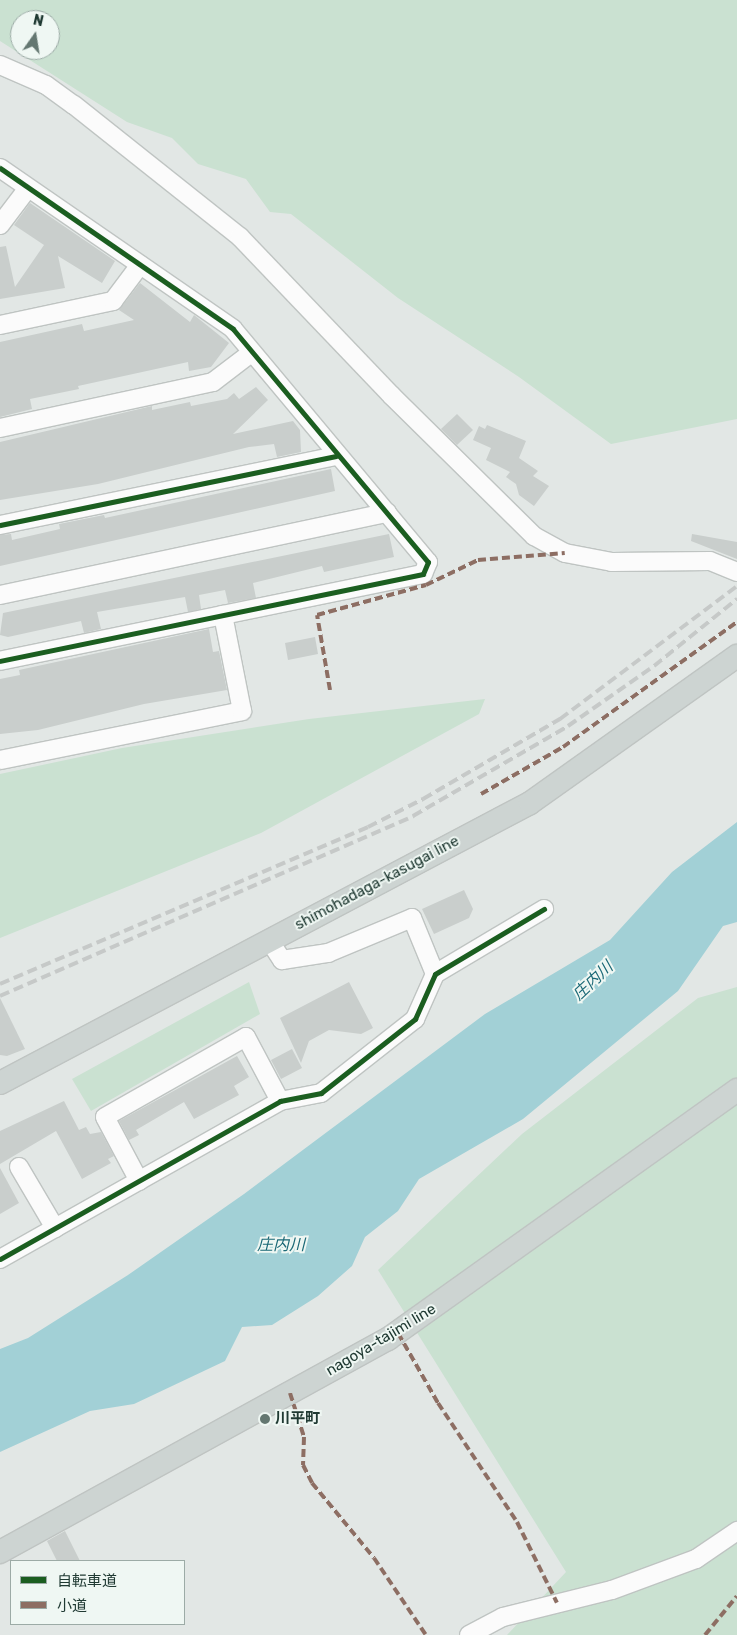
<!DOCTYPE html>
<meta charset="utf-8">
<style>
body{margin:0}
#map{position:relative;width:737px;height:1635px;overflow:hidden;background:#e2e7e5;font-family:Rubik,"Noto Sans JP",sans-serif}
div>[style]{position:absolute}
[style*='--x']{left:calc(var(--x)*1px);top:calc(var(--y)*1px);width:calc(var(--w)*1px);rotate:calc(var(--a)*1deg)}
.green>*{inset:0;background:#cae1d1}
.water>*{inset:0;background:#a2d0d6}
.building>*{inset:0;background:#c9cecc}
.roads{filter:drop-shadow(1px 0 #bfc4c2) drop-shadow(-1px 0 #bfc4c2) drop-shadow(0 1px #bfc4c2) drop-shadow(0 -1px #bfc4c2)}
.minor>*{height:18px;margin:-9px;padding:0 9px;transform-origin:9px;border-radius:9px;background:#fbfbfb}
.major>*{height:22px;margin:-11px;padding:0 11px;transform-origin:11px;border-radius:11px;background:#cdd4d2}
.rail>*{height:4px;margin-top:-2px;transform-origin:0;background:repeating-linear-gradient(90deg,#c6c9c8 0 10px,transparent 0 15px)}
.quiet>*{height:4px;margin-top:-2px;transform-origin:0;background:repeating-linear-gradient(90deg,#8d6e63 0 8px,transparent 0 12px)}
.cycleway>*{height:5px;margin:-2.5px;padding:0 2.5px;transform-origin:2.5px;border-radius:2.5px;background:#1b5e20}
.dots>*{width:14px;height:14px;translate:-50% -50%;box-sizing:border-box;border:2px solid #eff7f3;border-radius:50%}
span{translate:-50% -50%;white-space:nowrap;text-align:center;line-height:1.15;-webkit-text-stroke:4px #eff7f3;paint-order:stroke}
.street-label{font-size:15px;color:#203a33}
.poi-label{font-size:15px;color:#203a33;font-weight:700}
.left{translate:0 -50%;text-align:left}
.water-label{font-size:16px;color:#1a6876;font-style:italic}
.legend{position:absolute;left:10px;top:1560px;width:175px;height:65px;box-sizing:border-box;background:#eff7f3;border:1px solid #9caba6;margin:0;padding:6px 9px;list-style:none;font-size:15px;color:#203a33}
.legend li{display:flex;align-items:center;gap:10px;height:25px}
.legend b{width:25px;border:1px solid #9caba6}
.north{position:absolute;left:10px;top:10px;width:50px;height:50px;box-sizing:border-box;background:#eff7f3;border:1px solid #9caba6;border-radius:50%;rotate:13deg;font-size:14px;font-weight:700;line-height:20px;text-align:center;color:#203a33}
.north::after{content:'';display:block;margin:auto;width:18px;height:22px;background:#647771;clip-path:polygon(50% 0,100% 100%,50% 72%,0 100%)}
</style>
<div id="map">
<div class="green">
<i style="clip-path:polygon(evenodd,0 0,737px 0,737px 419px,611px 444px,519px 377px,398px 298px,291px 214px,270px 212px,246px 179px,198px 164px,172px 138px,127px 122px,0 41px,0 0,20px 20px,50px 20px,50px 50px,20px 50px,20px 20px)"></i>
<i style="clip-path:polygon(485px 699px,479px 714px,261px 833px,0 938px,0 774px,122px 748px,309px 719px)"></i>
<i style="clip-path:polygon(249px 982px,260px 1014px,91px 1111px,72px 1079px)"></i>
<i style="clip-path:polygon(737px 987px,737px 1635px,507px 1635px,566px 1572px,378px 1270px,522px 1134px,698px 998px)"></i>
</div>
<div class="water">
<i style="clip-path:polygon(737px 822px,737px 922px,723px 926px,678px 991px,523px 1119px,419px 1179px,398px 1211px,365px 1237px,352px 1266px,318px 1296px,272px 1325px,242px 1327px,225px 1361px,134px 1404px,90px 1411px,0 1452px,0 1349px,28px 1338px,128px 1275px,244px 1194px,485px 1014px,610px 940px,672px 872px)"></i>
</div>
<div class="building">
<i style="clip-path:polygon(30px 203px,115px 261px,102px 283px,58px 256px,65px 288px,0 299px,0 247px,6px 246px,15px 287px,44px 245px,14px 225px)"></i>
<i style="clip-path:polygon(140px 283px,190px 322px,194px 315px,229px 343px,211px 367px,189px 371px,188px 362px,78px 386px,79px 389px,30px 399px,32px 409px,0 417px,0 342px,82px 324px,84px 331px,134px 320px,119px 310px)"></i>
<i style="clip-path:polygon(256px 387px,268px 400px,233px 434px,293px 421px,300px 430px,301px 452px,277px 457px,274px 444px,249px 447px,98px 484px,0 500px,0 442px,152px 406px,152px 410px,190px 402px,191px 406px,227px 399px,234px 393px,239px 399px)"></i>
<i style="clip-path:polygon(457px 414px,473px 430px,457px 445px,441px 429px)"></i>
<i style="clip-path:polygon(487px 425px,526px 441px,519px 458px,538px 471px,533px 476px,549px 486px,534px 506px,519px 495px,516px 484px,506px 477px,510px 472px,486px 460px,491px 448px,473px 440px,479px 426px,485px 429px)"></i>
<i style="clip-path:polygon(331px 469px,335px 491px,0 566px,0 535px,11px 534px,12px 540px,60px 529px,59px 524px,104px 515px,105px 518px)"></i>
<i style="clip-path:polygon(389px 534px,394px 557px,324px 572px,322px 566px,253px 583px,256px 598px,228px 603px,225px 590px,199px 595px,201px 609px,188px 612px,185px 597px,97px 612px,101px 629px,84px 633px,81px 621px,8px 637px,0 635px,3px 613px)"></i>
<i style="clip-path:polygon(692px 534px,737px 542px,737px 559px,691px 541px)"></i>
<i style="clip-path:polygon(209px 629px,213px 652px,219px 651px,227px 690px,144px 704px,38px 730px,0 734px,0 679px,20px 675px,19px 670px)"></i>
<i style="clip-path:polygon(315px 637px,318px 654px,288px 660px,285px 643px)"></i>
<i style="clip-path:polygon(464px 890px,473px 909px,469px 918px,434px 934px,422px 909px)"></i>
<i style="clip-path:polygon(349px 982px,373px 1028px,361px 1034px,329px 1030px,309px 1041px,301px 1063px,280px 1018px)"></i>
<i style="clip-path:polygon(0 998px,25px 1049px,7px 1056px,0 1055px)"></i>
<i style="clip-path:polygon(292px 1049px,302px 1068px,281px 1079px,271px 1060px)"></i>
<i style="clip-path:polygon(237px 1056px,249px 1077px,234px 1086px,239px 1095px,194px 1119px,184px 1102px,136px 1130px,139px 1135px,129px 1140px,119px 1121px)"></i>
<i style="clip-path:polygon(64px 1101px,79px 1130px,86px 1127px,90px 1134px,101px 1132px,114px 1156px,108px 1159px,111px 1163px,82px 1179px,56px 1131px,0 1164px,0 1131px)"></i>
<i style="clip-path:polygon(0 1168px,19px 1203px,0 1214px)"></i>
<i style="clip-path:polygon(65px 1531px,80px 1561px,57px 1561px,47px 1541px)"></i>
</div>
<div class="roads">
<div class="minor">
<i style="--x:0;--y:65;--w:50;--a:23.5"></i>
<i style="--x:46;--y:85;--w:34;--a:36"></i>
<i style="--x:74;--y:105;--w:212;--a:38.5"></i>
<i style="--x:240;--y:237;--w:219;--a:46.3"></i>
<i style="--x:391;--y:395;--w:201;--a:44.6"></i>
<i style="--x:534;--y:536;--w:35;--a:29"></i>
<i style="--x:565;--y:553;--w:48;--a:10.8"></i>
<i style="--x:612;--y:562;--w:98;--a:-0.6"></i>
<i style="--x:710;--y:561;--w:29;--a:22"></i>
<i style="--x:0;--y:168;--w:283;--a:34.6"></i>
<i style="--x:233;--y:329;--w:304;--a:50.1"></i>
<i style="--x:428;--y:562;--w:13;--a:113"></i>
<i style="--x:423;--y:574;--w:432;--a:168.4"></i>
<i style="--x:0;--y:225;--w:46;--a:-52.9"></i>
<i style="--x:0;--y:325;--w:116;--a:-12"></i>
<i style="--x:113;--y:301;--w:45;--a:-53.1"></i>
<i style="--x:0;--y:428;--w:218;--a:-12.2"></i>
<i style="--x:213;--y:382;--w:48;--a:-37.3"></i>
<i style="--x:0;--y:525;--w:343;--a:-11.6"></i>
<i style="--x:0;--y:595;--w:396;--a:-12"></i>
<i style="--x:0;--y:760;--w:247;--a:-11.4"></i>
<i style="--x:242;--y:711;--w:98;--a:-101.2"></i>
<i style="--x:269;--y:940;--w:24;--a:57"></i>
<i style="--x:282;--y:960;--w:47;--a:-8.7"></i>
<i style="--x:328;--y:953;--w:91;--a:-22.6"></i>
<i style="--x:412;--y:918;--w:61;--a:67.7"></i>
<i style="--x:19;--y:1167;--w:71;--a:59.5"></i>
<i style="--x:139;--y:1181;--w:72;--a:-118"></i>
<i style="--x:105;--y:1117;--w:162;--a:-29.6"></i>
<i style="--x:246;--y:1037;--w:72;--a:62"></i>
<i style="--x:0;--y:1259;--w:322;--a:-29.4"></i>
<i style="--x:280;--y:1101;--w:42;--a:-11"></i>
<i style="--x:321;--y:1093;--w:120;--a:-38.2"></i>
<i style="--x:415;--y:1019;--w:49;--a:-66"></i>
<i style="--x:435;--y:974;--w:127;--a:-30.8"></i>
<i style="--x:469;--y:1635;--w:38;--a:-28"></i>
<i style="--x:503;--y:1617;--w:112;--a:-13.9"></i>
<i style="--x:612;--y:1590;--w:90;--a:-20.3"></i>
<i style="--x:696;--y:1559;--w:50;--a:-34.3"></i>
</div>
<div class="major">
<i style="--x:0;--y:1083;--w:599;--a:-27.85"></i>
<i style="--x:530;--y:803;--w:254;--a:-35.4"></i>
<i style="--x:0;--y:1552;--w:443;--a:-28.8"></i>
<i style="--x:388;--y:1339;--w:429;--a:-35.5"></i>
</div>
</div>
<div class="rail">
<i style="--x:0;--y:984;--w:400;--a:-23.1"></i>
<i style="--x:368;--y:827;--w:62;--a:-27"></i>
<i style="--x:423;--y:799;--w:159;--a:-30.3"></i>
<i style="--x:560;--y:719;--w:221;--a:-36.9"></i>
<i style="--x:0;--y:996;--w:451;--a:-23.5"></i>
<i style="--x:413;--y:816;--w:179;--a:-30.1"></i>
<i style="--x:568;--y:726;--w:105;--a:-34.9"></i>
<i style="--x:654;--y:666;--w:107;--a:-38.9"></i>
</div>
<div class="quiet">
<i style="--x:330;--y:690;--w:76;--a:-99.8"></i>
<i style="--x:317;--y:615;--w:113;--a:-15.4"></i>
<i style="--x:426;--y:585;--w:58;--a:-25.7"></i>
<i style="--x:478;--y:560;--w:87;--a:-4.6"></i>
<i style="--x:481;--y:794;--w:95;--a:-29.8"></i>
<i style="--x:563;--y:747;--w:214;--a:-35.7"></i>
<i style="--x:398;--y:1333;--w:81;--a:60.3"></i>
<i style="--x:438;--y:1403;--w:143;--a:56.4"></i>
<i style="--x:517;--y:1522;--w:90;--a:63.7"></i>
<i style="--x:290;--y:1393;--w:46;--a:72.3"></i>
<i style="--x:304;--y:1437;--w:28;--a:92"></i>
<i style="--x:303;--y:1465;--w:20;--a:63"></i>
<i style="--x:312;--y:1483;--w:97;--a:50.4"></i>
<i style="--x:374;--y:1558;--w:93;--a:56"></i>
<i style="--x:705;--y:1635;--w:50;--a:-50.6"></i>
</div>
<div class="cycleway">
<i style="--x:0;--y:168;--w:283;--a:34.6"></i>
<i style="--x:233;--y:329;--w:304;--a:50.1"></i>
<i style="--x:428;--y:562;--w:13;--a:113"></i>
<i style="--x:423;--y:574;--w:432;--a:168.4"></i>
<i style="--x:0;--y:525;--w:343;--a:-11.6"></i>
<i style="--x:0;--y:1259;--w:322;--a:-29.4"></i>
<i style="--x:280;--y:1101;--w:42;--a:-11"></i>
<i style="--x:321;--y:1093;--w:120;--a:-38.2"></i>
<i style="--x:415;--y:1019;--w:49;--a:-66"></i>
<i style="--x:435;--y:974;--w:127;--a:-30.8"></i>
</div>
<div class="dots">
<i style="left:265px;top:1419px;background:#647771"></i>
</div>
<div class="street-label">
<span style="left:377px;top:883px;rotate:-28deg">shimohadaga-kasugai line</span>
<span style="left:381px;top:1340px;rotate:-31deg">nagoya-tajimi line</span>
</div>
<div class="poi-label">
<span class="left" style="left:275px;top:1419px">川平町</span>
</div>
<div class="water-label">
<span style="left:593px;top:981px;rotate:-43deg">庄内川</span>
<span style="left:281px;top:1245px">庄内川</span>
</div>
<ul class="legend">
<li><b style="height:6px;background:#1b5e20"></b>自転車道</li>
<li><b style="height:6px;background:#8d6e63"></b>小道</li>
</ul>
<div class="north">N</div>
</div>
